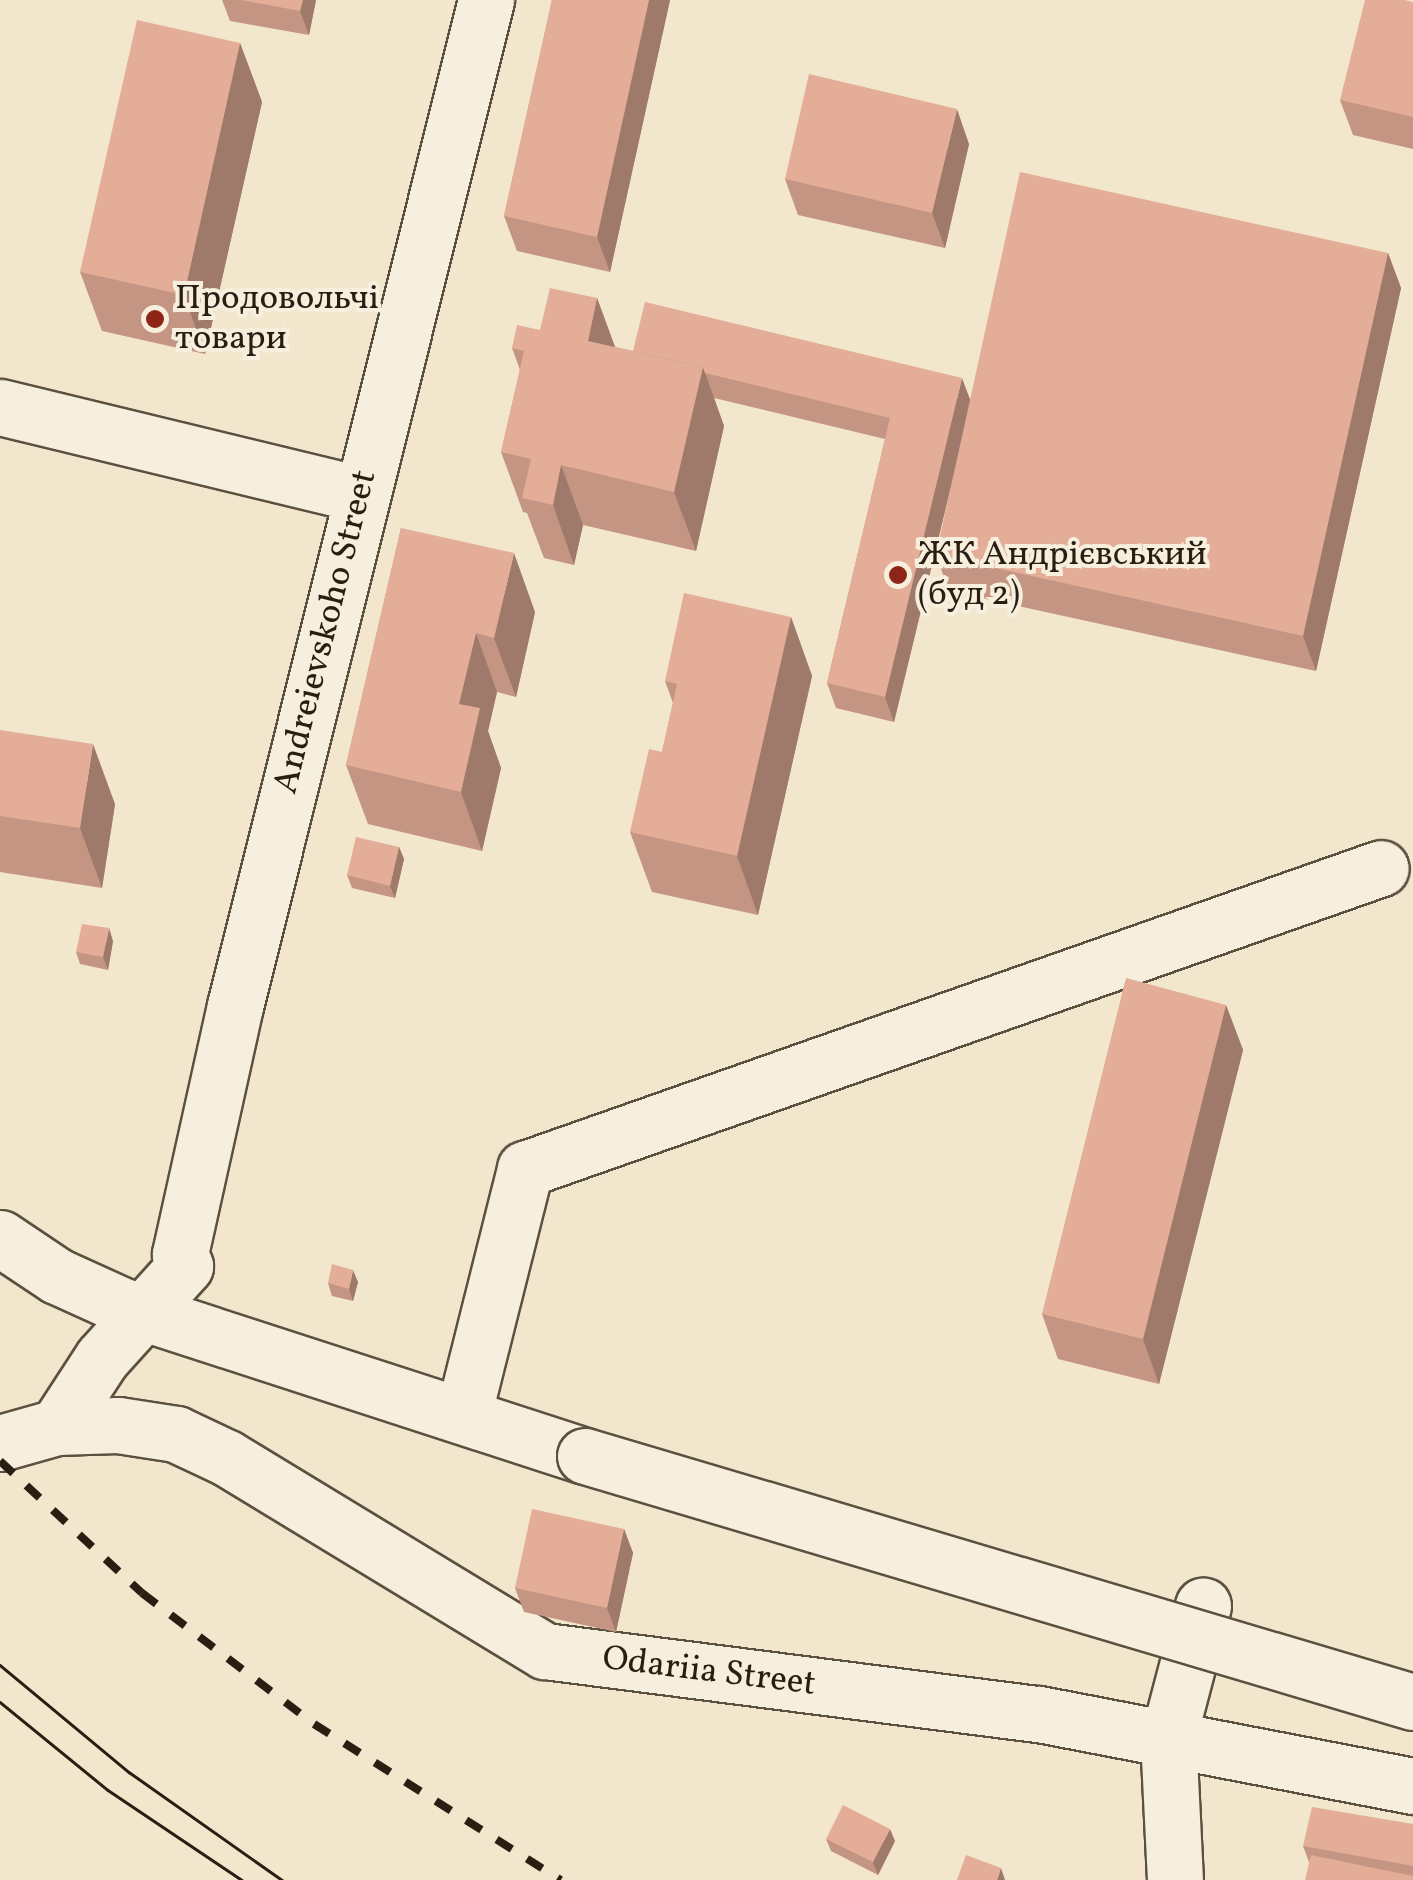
<!DOCTYPE html>
<meta charset="utf-8">
<style>
body{margin:0}
#map{position:relative;width:1413px;height:1880px;overflow:hidden;background:#f2e6cc;font-family:Vollkorn,serif}
div>[style]{position:absolute}
[style*='--x']{left:calc(var(--x)*1px);top:calc(var(--y)*1px);width:calc(var(--w)*1px);rotate:calc(var(--a)*1deg)}
.roads{filter:drop-shadow(2px 0 #5c5040) drop-shadow(-2px 0 #5c5040) drop-shadow(0 2px #5c5040) drop-shadow(0 -2px #5c5040)}
.minor>*{height:55px;margin:-27.5px;padding:0 27.5px;transform-origin:27.5px;border-radius:27.5px;background:#f7efde}
.tram>*{height:2.5px;margin:-1.25px;padding:0 1.25px;transform-origin:1.25px;border-radius:1.25px;background:#2a1e12}
.rail>*{height:8px;margin-top:-4px;transform-origin:0;background:repeating-linear-gradient(90deg,#2a1e12 0 18px,transparent 0 36px)}
.bridges{filter:drop-shadow(2px 0 #5c5040) drop-shadow(-2px 0 #5c5040) drop-shadow(0 2px #5c5040) drop-shadow(0 -2px #5c5040)}
.minor-bridge>*{height:55px;margin:-27.5px;padding:0 27.5px;transform-origin:27.5px;border-radius:27.5px;background:#f7efde}
.wall>*{inset:0;background:#c39582}
.shaded-wall>*{inset:0;background:#9f796a}
.building>*{inset:0;background:#e3ad97}
.dots>*{width:28px;height:28px;translate:-50% -50%;box-sizing:border-box;border:5px solid #f7efde;border-radius:50%}
span{translate:-50% -50%;white-space:nowrap;text-align:center;line-height:1.15;-webkit-text-stroke:8px #f7efde;paint-order:stroke}
.poi-label{font-size:35px;color:#2a1e12}
.left{translate:0 -50%;text-align:left}
.street-label{font-size:35px;color:#2a1e12}
</style>
<div id="map">
<div class="roads">
<div class="minor">
<i style="--x:0;--y:407;--w:370;--a:13.6"></i>
<i style="--x:0;--y:1238;--w:69;--a:33.7"></i>
<i style="--x:57;--y:1276;--w:72;--a:24.4"></i>
<i style="--x:123;--y:1306;--w:486;--a:18"></i>
<i style="--x:463;--y:1416;--w:255;--a:-75.9"></i>
<i style="--x:525;--y:1169;--w:907;--a:-19.37"></i>
<i style="--x:57;--y:1427;--w:82;--a:-56.9"></i>
<i style="--x:102;--y:1358;--w:124;--a:-47.9"></i>
<i style="--x:185;--y:1266;--w:13;--a:-113"></i>
<i style="--x:180;--y:1254;--w:254;--a:-77.5"></i>
<i style="--x:235;--y:1006;--w:1037;--a:-75.99"></i>
<i style="--x:0;--y:1443;--w:59;--a:-15.7"></i>
<i style="--x:57;--y:1427;--w:61;--a:-1.9"></i>
<i style="--x:118;--y:1425;--w:59;--a:8.8"></i>
<i style="--x:176;--y:1434;--w:56;--a:25.2"></i>
<i style="--x:227;--y:1458;--w:372;--a:31.3"></i>
<i style="--x:545;--y:1651;--w:498;--a:7.3"></i>
<i style="--x:1039;--y:1714;--w:381;--a:10.9"></i>
<i style="--x:1175;--y:1880;--w:141;--a:-92.8"></i>
<i style="--x:1168;--y:1739;--w:138;--a:-75.3"></i>
</div>
</div>
<div class="tram">
<i style="--x:0;--y:1665;--w:168;--a:39.7"></i>
<i style="--x:129;--y:1772;--w:187;--a:35.2"></i>
<i style="--x:0;--y:1702;--w:139;--a:39.2"></i>
<i style="--x:108;--y:1790;--w:161;--a:33.9"></i>
</div>
<div class="rail">
<i style="--x:0;--y:1461;--w:194;--a:42.9"></i>
<i style="--x:142;--y:1593;--w:216;--a:37.3"></i>
<i style="--x:314;--y:1724;--w:292;--a:32.3"></i>
</div>
<div class="bridges">
<div class="minor-bridge">
<i style="--x:585;--y:1456;--w:864;--a:16.55"></i>
</div>
</div>
<div class="wall">
<i style="clip-path:polygon(222px 0,316px 0,309px 35px,230px 21px)"></i>
<i style="clip-path:polygon(552px 0,670px 0,610px 272px,517px 251px,504px 216px)"></i>
<i style="clip-path:polygon(1413px 2px,1413px 149px,1353px 135px,1340px 100px)"></i>
<i style="clip-path:polygon(240px 43px,262px 102px,205px 354px,102px 331px,80px 272px)"></i>
<i style="clip-path:polygon(969px 144px,945px 248px,798px 215px,785px 179px)"></i>
<i style="clip-path:polygon(1388px 253px,1401px 288px,1316px 671px,949px 591px,936px 555px,956px 467px,894px 722px,836px 708px,827px 683px,885px 439px,714px 398px,724px 426px,696px 551px,583px 525px,574px 565px,544px 558px,527px 513px,523px 512px,501px 452px,520px 370px,512px 348px,540px 330px,597px 298px,615px 347px,633px 351px,970px 400px)"></i>
<i style="clip-path:polygon(401px 528px,535px 612px,516px 697px,497px 692px,488px 731px,501px 768px,482px 851px,368px 824px,346px 765px)"></i>
<i style="clip-path:polygon(791px 617px,812px 676px,758px 915px,652px 892px,630px 832px,662px 752px,673px 703px,665px 681px)"></i>
<i style="clip-path:polygon(0 730px,115px 804px,102px 888px,0 872px)"></i>
<i style="clip-path:polygon(399px 847px,404px 859px,395px 898px,352px 888px,347px 875px)"></i>
<i style="clip-path:polygon(113px 941px,108px 970px,80px 964px,76px 952px)"></i>
<i style="clip-path:polygon(1226px 1005px,1243px 1050px,1159px 1384px,1058px 1359px,1042px 1314px)"></i>
<i style="clip-path:polygon(358px 1282px,353px 1301px,332px 1296px,328px 1283px)"></i>
<i style="clip-path:polygon(624px 1529px,633px 1553px,616px 1632px,524px 1612px,515px 1588px)"></i>
<i style="clip-path:polygon(1413px 1824px,1413px 1880px,1309px 1862px,1303px 1846px)"></i>
<i style="clip-path:polygon(826px 1839px,895px 1841px,878px 1875px,831px 1851px)"></i>
</div>
<div class="shaded-wall">
<i style="clip-path:polygon(303px 0,316px 0,309px 35px,300px 11px)"></i>
<i style="clip-path:polygon(649px 0,670px 0,610px 272px,597px 237px)"></i>
<i style="clip-path:polygon(240px 43px,262px 102px,205px 354px,184px 295px)"></i>
<i style="clip-path:polygon(957px 109px,969px 144px,945px 248px,932px 213px)"></i>
<i style="clip-path:polygon(1388px 253px,1401px 288px,1316px 671px,1303px 636px)"></i>
<i style="clip-path:polygon(597px 298px,619px 358px,588px 341px)"></i>
<i style="clip-path:polygon(703px 367px,724px 426px,696px 551px,674px 492px)"></i>
<i style="clip-path:polygon(962px 378px,971px 402px,894px 722px,885px 697px)"></i>
<i style="clip-path:polygon(561px 465px,583px 525px,574px 565px,553px 505px)"></i>
<i style="clip-path:polygon(514px 553px,535px 612px,516px 697px,494px 638px)"></i>
<i style="clip-path:polygon(791px 617px,812px 676px,758px 915px,737px 856px)"></i>
<i style="clip-path:polygon(476px 633px,497px 692px,488px 731px,501px 768px,482px 851px,461px 792px,459px 704px)"></i>
<i style="clip-path:polygon(93px 744px,115px 804px,102px 888px,80px 828px)"></i>
<i style="clip-path:polygon(399px 847px,404px 859px,395px 898px,390px 886px)"></i>
<i style="clip-path:polygon(109px 928px,113px 941px,108px 970px,103px 957px)"></i>
<i style="clip-path:polygon(1226px 1005px,1243px 1050px,1159px 1384px,1143px 1339px)"></i>
<i style="clip-path:polygon(353px 1270px,358px 1282px,353px 1301px,349px 1289px)"></i>
<i style="clip-path:polygon(624px 1529px,633px 1553px,616px 1632px,607px 1608px)"></i>
<i style="clip-path:polygon(890px 1829px,895px 1841px,878px 1875px,873px 1862px)"></i>
<i style="clip-path:polygon(1001px 1868px,1005px 1880px,997px 1880px)"></i>
</div>
<div class="building">
<i style="clip-path:polygon(241px 0,303px 0,300px 11px)"></i>
<i style="clip-path:polygon(552px 0,649px 0,597px 237px,504px 216px)"></i>
<i style="clip-path:polygon(1365px 0,1405px 0,1413px 2px,1413px 117px,1340px 100px)"></i>
<i style="clip-path:polygon(137px 20px,240px 43px,184px 295px,80px 272px)"></i>
<i style="clip-path:polygon(809px 74px,957px 109px,932px 213px,785px 179px)"></i>
<i style="clip-path:polygon(1020px 172px,1388px 253px,1303px 636px,936px 555px)"></i>
<i style="clip-path:polygon(550px 288px,597px 298px,588px 341px,703px 367px,674px 492px,561px 465px,553px 505px,522px 498px,531px 459px,501px 452px,524px 351px,512px 348px,517px 325px,540px 330px)"></i>
<i style="clip-path:polygon(645px 302px,962px 378px,885px 697px,827px 683px,890px 418px,705px 373px,703px 367px,633px 351px)"></i>
<i style="clip-path:polygon(401px 528px,514px 553px,494px 638px,476px 633px,459px 704px,480px 708px,461px 792px,346px 765px)"></i>
<i style="clip-path:polygon(684px 593px,791px 617px,737px 856px,630px 832px,649px 749px,662px 752px,677px 684px,665px 681px)"></i>
<i style="clip-path:polygon(0 730px,93px 744px,80px 828px,0 816px)"></i>
<i style="clip-path:polygon(356px 837px,399px 847px,390px 886px,347px 875px)"></i>
<i style="clip-path:polygon(82px 924px,109px 928px,103px 957px,76px 952px)"></i>
<i style="clip-path:polygon(1126px 978px,1226px 1005px,1143px 1339px,1042px 1314px)"></i>
<i style="clip-path:polygon(332px 1264px,353px 1270px,349px 1289px,328px 1283px)"></i>
<i style="clip-path:polygon(532px 1509px,624px 1529px,607px 1608px,515px 1588px)"></i>
<i style="clip-path:polygon(843px 1805px,890px 1829px,873px 1862px,826px 1839px)"></i>
<i style="clip-path:polygon(1312px 1807px,1413px 1824px,1413px 1866px,1303px 1846px)"></i>
<i style="clip-path:polygon(966px 1855px,1001px 1868px,997px 1880px,957px 1880px)"></i>
<i style="clip-path:polygon(1311px 1855px,1413px 1876px,1413px 1880px,1305px 1880px)"></i>
</div>
<div class="dots">
<i style="left:155px;top:319px;background:#8f2418"></i>
<i style="left:898px;top:575px;background:#8f2418"></i>
</div>
<div class="poi-label">
<span class="left" style="left:175px;top:319px">Продовольчі<br>товари</span>
<span class="left" style="left:918px;top:575px">ЖК Андрієвський<br>(буд 2)</span>
</div>
<div class="street-label">
<span style="left:326px;top:632px;rotate:-76deg">Andreievskoho Street</span>
<span style="left:709px;top:1672px;rotate:7deg">Odariia Street</span>
</div>
</div>
